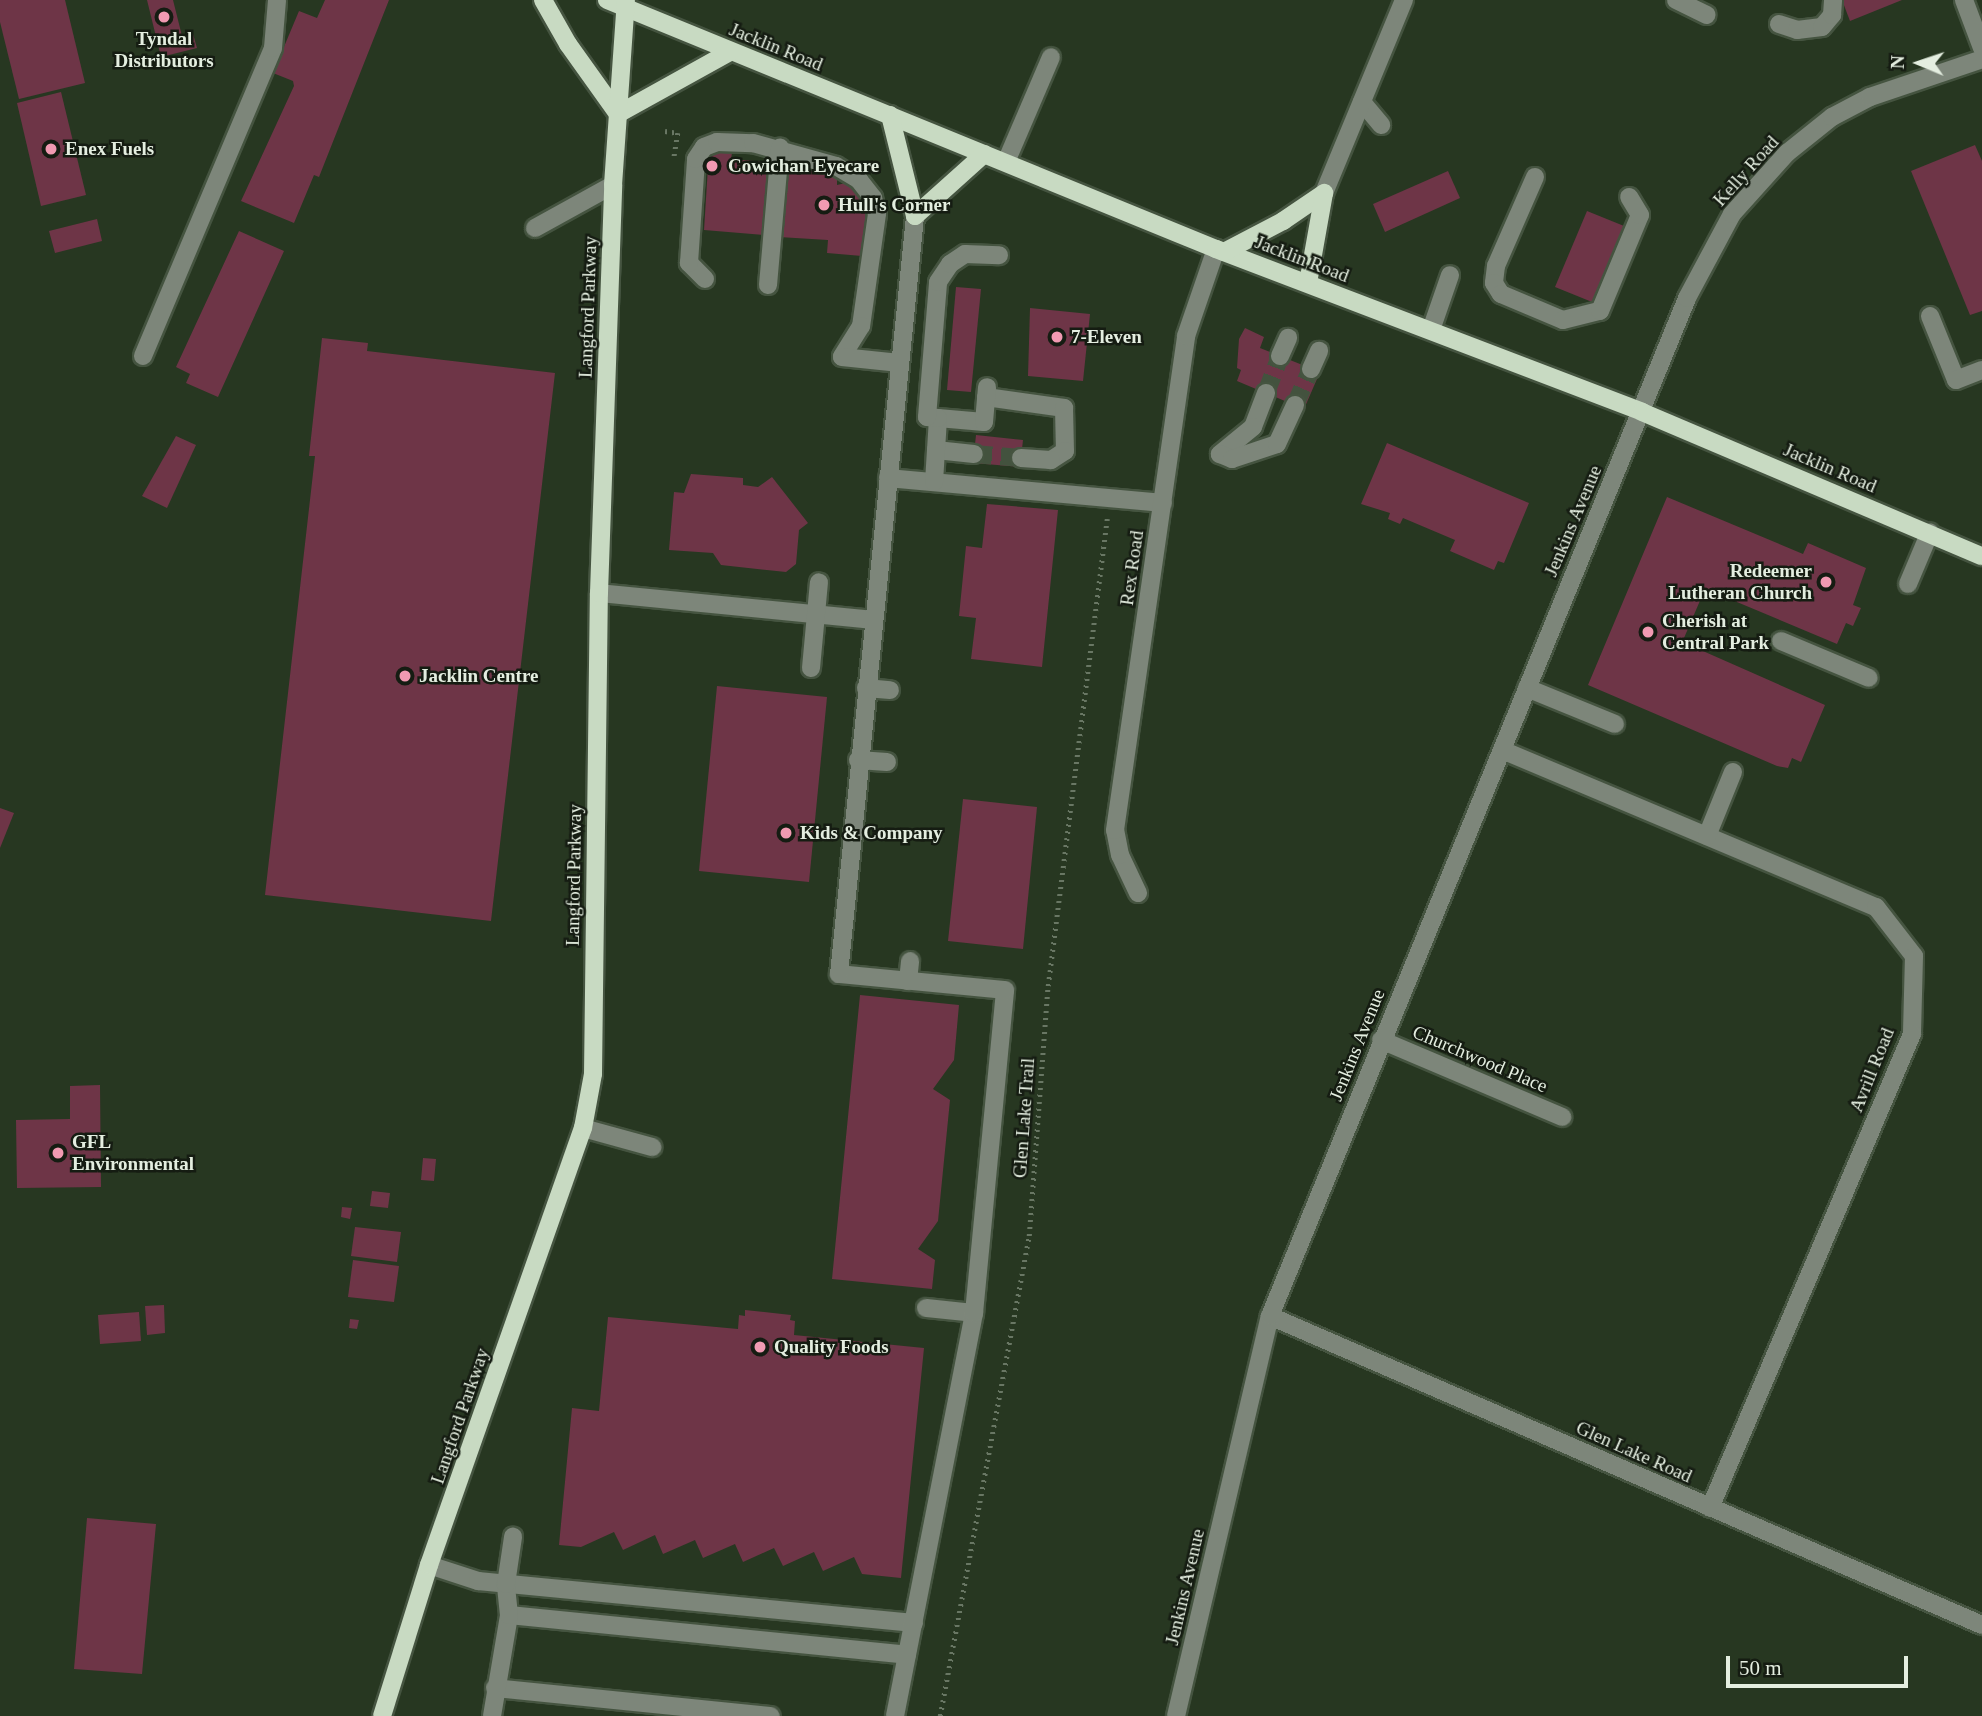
<!DOCTYPE html>
<style>
body{margin:0}
#map{position:relative;width:1982px;height:1716px;overflow:hidden;background:#273721;font-family:Georgia,serif}
div>[style]{position:absolute}
[style*='--x']{left:calc(var(--x)*1px);top:calc(var(--y)*1px);width:calc(var(--w)*1px);rotate:calc(var(--a)*1deg)}
.building>*{inset:0;background:#6e3547}
.minor-tunnel>*{height:18px;margin-top:-9px;transform-origin:0;background:repeating-linear-gradient(90deg,#43523e 0 18px,transparent 0 27px)}
.path>*{height:4.5px;margin-top:-2.25px;transform-origin:0;background:repeating-linear-gradient(90deg,#697764 0 2px,transparent 0 7px)}
.roads{filter:drop-shadow(2px 0 #455440) drop-shadow(-2px 0 #455440) drop-shadow(0 2px #455440) drop-shadow(0 -2px #455440)}
.minor>*{height:18px;margin:-9px;padding:0 9px;transform-origin:9px;border-radius:9px;background:#7d867a}
.major>*{height:18px;margin:-9px;padding:0 9px;transform-origin:9px;border-radius:9px;background:#c8dac2}
.dots>*{width:19px;height:19px;translate:-50% -50%;box-sizing:border-box;border:4px solid #151c12;border-radius:50%}
span{translate:-50% -50%;white-space:nowrap;text-align:center;line-height:1.15;-webkit-text-stroke:5px #151c12;paint-order:stroke}
.poi-label{font-size:19px;color:#e4eee0;font-weight:700}
.left{translate:0 -50%;text-align:left}
.right{translate:-100% -50%;text-align:right}
.street-label{font-size:19px;color:#e4eee0}
.north{position:absolute;left:1884px;top:28px;width:70px;height:70px;-webkit-text-stroke:5px #151c12;paint-order:stroke;rotate:272deg;font-size:19px;font-weight:700;line-height:28px;text-align:center;color:#e4eee0}
.north::after{content:'';display:block;margin:auto;width:24px;height:32px;background:#e4eee0;clip-path:polygon(50% 0,100% 100%,50% 72%,0 100%)}
.scale{position:absolute;left:1726px;top:1656px;width:182px;height:32px;box-sizing:border-box;border:4px solid #e4eee0;border-top:0;padding-left:9px;font-size:21px;line-height:24px;white-space:nowrap;color:#e4eee0;-webkit-text-stroke:5px #151c12;paint-order:stroke}
</style>
<div id="map">
<div class="building">
<i style="clip-path:polygon(0 0,65px 0,85px 83px,19px 99px,0 22px)"></i>
<i style="clip-path:polygon(147px 0,173px 0,182px 36px,193px 34px,197px 48px,161px 57px)"></i>
<i style="clip-path:polygon(325px 0,389px 0,319px 177px,314px 175px,294px 223px,241px 201px,294px 86px,293px 81px,273px 73px,299px 11px,317px 18px)"></i>
<i style="clip-path:polygon(1842px 0,1902px 0,1850px 21px)"></i>
<i style="clip-path:polygon(61px 92px,86px 195px,41px 206px,17px 103px)"></i>
<i style="clip-path:polygon(1975px 145px,1982px 161px,1982px 311px,1970px 315px,1911px 171px)"></i>
<i style="clip-path:polygon(709px 151px,732px 153px,731px 159px,813px 166px,813px 174px,837px 176px,837px 185px,854px 181px,867px 203px,862px 256px,827px 253px,828px 240px,779px 237px,783px 185px,766px 184px,765px 235px,704px 230px)"></i>
<i style="clip-path:polygon(1448px 171px,1460px 198px,1385px 232px,1373px 204px)"></i>
<i style="clip-path:polygon(1587px 211px,1629px 228px,1597px 304px,1555px 287px)"></i>
<i style="clip-path:polygon(97px 219px,102px 241px,55px 253px,49px 231px)"></i>
<i style="clip-path:polygon(239px 231px,284px 251px,218px 397px,186px 383px,190px 374px,176px 367px)"></i>
<i style="clip-path:polygon(956px 287px,981px 289px,971px 392px,947px 390px)"></i>
<i style="clip-path:polygon(1030px 308px,1090px 314px,1083px 381px,1028px 376px)"></i>
<i style="clip-path:polygon(1245px 328px,1264px 337px,1260px 348px,1320px 372px,1304px 409px,1237px 381px,1241px 370px,1237px 368px,1239px 339px)"></i>
<i style="clip-path:polygon(322px 338px,368px 343px,367px 351px,555px 373px,491px 921px,265px 895px,315px 456px,309px 456px)"></i>
<i style="clip-path:polygon(976px 435px,1023px 440px,1020px 467px,973px 463px)"></i>
<i style="clip-path:polygon(176px 436px,196px 445px,167px 508px,142px 496px)"></i>
<i style="clip-path:polygon(1387px 443px,1529px 503px,1504px 563px,1498px 561px,1494px 570px,1450px 551px,1455px 540px,1403px 518px,1400px 524px,1388px 519px,1390px 513px,1361px 504px)"></i>
<i style="clip-path:polygon(691px 474px,743px 478px,743px 485px,758px 487px,772px 477px,808px 523px,799px 530px,796px 564px,786px 572px,721px 565px,713px 553px,669px 550px,674px 492px,684px 493px)"></i>
<i style="clip-path:polygon(1667px 497px,1803px 554px,1808px 543px,1866px 568px,1853px 605px,1861px 608px,1853px 626px,1846px 623px,1837px 644px,1713px 592px,1702px 596px,1684px 638px,1687px 644px,1825px 705px,1801px 762px,1792px 758px,1788px 768px,1777px 766px,1588px 685px)"></i>
<i style="clip-path:polygon(987px 504px,1058px 510px,1042px 667px,971px 659px,976px 618px,959px 616px,966px 546px,982px 548px)"></i>
<i style="clip-path:polygon(717px 686px,827px 697px,809px 882px,699px 871px)"></i>
<i style="clip-path:polygon(963px 799px,1037px 807px,1023px 949px,948px 941px)"></i>
<i style="clip-path:polygon(0 808px,14px 813px,0 848px)"></i>
<i style="clip-path:polygon(860px 995px,959px 1005px,954px 1060px,933px 1089px,950px 1100px,938px 1221px,918px 1249px,935px 1260px,932px 1289px,832px 1279px)"></i>
<i style="clip-path:polygon(100px 1085px,101px 1187px,17px 1188px,16px 1120px,70px 1119px,70px 1086px)"></i>
<i style="clip-path:polygon(423px 1158px,436px 1159px,434px 1181px,421px 1180px)"></i>
<i style="clip-path:polygon(372px 1191px,390px 1193px,388px 1208px,370px 1206px)"></i>
<i style="clip-path:polygon(342px 1207px,352px 1208px,350px 1219px,341px 1217px)"></i>
<i style="clip-path:polygon(355px 1227px,401px 1232px,397px 1262px,351px 1256px)"></i>
<i style="clip-path:polygon(353px 1260px,399px 1266px,394px 1302px,348px 1297px)"></i>
<i style="clip-path:polygon(164px 1305px,165px 1333px,147px 1335px,145px 1306px)"></i>
<i style="clip-path:polygon(745px 1310px,791px 1315px,790px 1320px,795px 1321px,794px 1335px,924px 1348px,901px 1578px,862px 1574px,854px 1557px,823px 1571px,814px 1552px,783px 1566px,774px 1548px,743px 1562px,735px 1544px,703px 1558px,695px 1540px,663px 1554px,655px 1535px,623px 1550px,614px 1532px,581px 1547px,559px 1545px,572px 1408px,599px 1411px,608px 1317px,738px 1329px,739px 1315px,745px 1316px)"></i>
<i style="clip-path:polygon(139px 1312px,141px 1341px,100px 1344px,98px 1315px)"></i>
<i style="clip-path:polygon(350px 1319px,359px 1320px,357px 1329px,349px 1328px)"></i>
<i style="clip-path:polygon(87px 1518px,156px 1524px,142px 1674px,74px 1669px)"></i>
</div>
<div class="minor-tunnel">
<i style="--x:1266;--y:393;--w:40;--a:-69"></i>
<i style="--x:1295;--y:405;--w:39;--a:-66"></i>
<i style="--x:974;--y:454;--w:47;--a:4.9"></i>
</div>
<div class="path">
<i style="--x:665;--y:131;--w:13;--a:9"></i>
<i style="--x:678;--y:133;--w:24;--a:99"></i>
<i style="--x:940;--y:1716;--w:488;--a:-79.5"></i>
<i style="--x:1029;--y:1236;--w:251;--a:-85.7"></i>
<i style="--x:1048;--y:986;--w:471;--a:-82.8"></i>
</div>
<div class="roads">
<div class="minor">
<i style="--x:1676;--y:0;--w:34;--a:26"></i>
<i style="--x:1964;--y:0;--w:51;--a:69.4"></i>
<i style="--x:1779;--y:24;--w:19;--a:18"></i>
<i style="--x:1797;--y:30;--w:25;--a:-7"></i>
<i style="--x:1822;--y:27;--w:16;--a:-50"></i>
<i style="--x:1832;--y:15;--w:15;--a:-86"></i>
<i style="--x:1362;--y:102;--w:30;--a:50"></i>
<i style="--x:1006;--y:162;--w:114;--a:-66.8"></i>
<i style="--x:1535;--y:177;--w:97;--a:113.7"></i>
<i style="--x:1496;--y:266;--w:17;--a:97"></i>
<i style="--x:1494;--y:283;--w:13;--a:58"></i>
<i style="--x:1501;--y:294;--w:67;--a:22.8"></i>
<i style="--x:1563;--y:320;--w:38;--a:-14"></i>
<i style="--x:1600;--y:311;--w:104;--a:-67.4"></i>
<i style="--x:1640;--y:215;--w:21;--a:-121"></i>
<i style="--x:1324;--y:193;--w:209;--a:-67.5"></i>
<i style="--x:535;--y:228;--w:89;--a:-28.9"></i>
<i style="--x:705;--y:279;--w:23;--a:-135"></i>
<i style="--x:689;--y:263;--w:104;--a:-86.1"></i>
<i style="--x:696;--y:159;--w:14;--a:-56"></i>
<i style="--x:704;--y:147;--w:14;--a:-21"></i>
<i style="--x:717;--y:142;--w:36;--a:2"></i>
<i style="--x:753;--y:143;--w:86;--a:15.5"></i>
<i style="--x:836;--y:166;--w:27;--a:31"></i>
<i style="--x:859;--y:180;--w:23;--a:52"></i>
<i style="--x:873;--y:198;--w:16;--a:76"></i>
<i style="--x:877;--y:214;--w:113;--a:98.1"></i>
<i style="--x:861;--y:326;--w:36;--a:122"></i>
<i style="--x:842;--y:357;--w:58;--a:5.9"></i>
<i style="--x:768;--y:285;--w:138;--a:-85"></i>
<i style="--x:1930;--y:316;--w:69;--a:67.9"></i>
<i style="--x:1956;--y:380;--w:28;--a:-21"></i>
<i style="--x:1431;--y:330;--w:58;--a:-70.9"></i>
<i style="--x:143;--y:356;--w:334;--a:-67.1"></i>
<i style="--x:273;--y:48;--w:48;--a:-85.2"></i>
<i style="--x:1280;--y:356;--w:20;--a:-66"></i>
<i style="--x:1311;--y:369;--w:20;--a:-66"></i>
<i style="--x:1266;--y:393;--w:36;--a:111"></i>
<i style="--x:1253;--y:427;--w:43;--a:140.7"></i>
<i style="--x:1220;--y:454;--w:13;--a:23"></i>
<i style="--x:1232;--y:459;--w:47;--a:-18.4"></i>
<i style="--x:1277;--y:444;--w:43;--a:-65.2"></i>
<i style="--x:986;--y:397;--w:79;--a:8"></i>
<i style="--x:1064;--y:408;--w:43;--a:88.7"></i>
<i style="--x:1065;--y:451;--w:17;--a:147"></i>
<i style="--x:1051;--y:460;--w:30;--a:-176"></i>
<i style="--x:938;--y:418;--w:46;--a:5"></i>
<i style="--x:984;--y:422;--w:35;--a:-85"></i>
<i style="--x:936;--y:450;--w:38;--a:6"></i>
<i style="--x:888;--y:478;--w:276;--a:5.2"></i>
<i style="--x:934;--y:482;--w:64;--a:-86.4"></i>
<i style="--x:938;--y:418;--w:11;--a:-175"></i>
<i style="--x:927;--y:417;--w:135;--a:-85.3"></i>
<i style="--x:938;--y:282;--w:22;--a:-56"></i>
<i style="--x:950;--y:264;--w:18;--a:-34"></i>
<i style="--x:965;--y:254;--w:34;--a:2"></i>
<i style="--x:1908;--y:584;--w:56;--a:-67.1"></i>
<i style="--x:599;--y:593;--w:275;--a:5.6"></i>
<i style="--x:1781;--y:641;--w:95;--a:22.8"></i>
<i style="--x:811;--y:668;--w:86;--a:-84.7"></i>
<i style="--x:866;--y:688;--w:24;--a:5"></i>
<i style="--x:1527;--y:688;--w:95;--a:22.2"></i>
<i style="--x:1502;--y:750;--w:406;--a:22.8"></i>
<i style="--x:1876;--y:907;--w:62;--a:52.2"></i>
<i style="--x:1914;--y:956;--w:78;--a:91.5"></i>
<i style="--x:1912;--y:1034;--w:515;--a:113.08"></i>
<i style="--x:858;--y:760;--w:29;--a:4"></i>
<i style="--x:1707;--y:836;--w:69;--a:-67.9"></i>
<i style="--x:1138;--y:893;--w:42;--a:-115.3"></i>
<i style="--x:1120;--y:855;--w:25;--a:-101"></i>
<i style="--x:1115;--y:830;--w:499;--a:-81.8"></i>
<i style="--x:1186;--y:336;--w:92;--a:-71"></i>
<i style="--x:908;--y:981;--w:20;--a:-84"></i>
<i style="--x:1381;--y:1040;--w:197;--a:23"></i>
<i style="--x:583;--y:1128;--w:72;--a:15.4"></i>
<i style="--x:926;--y:1308;--w:48;--a:5.9"></i>
<i style="--x:1270;--y:1316;--w:776;--a:23.46"></i>
<i style="--x:429;--y:1565;--w:52;--a:18.1"></i>
<i style="--x:478;--y:1581;--w:438;--a:5.5"></i>
<i style="--x:509;--y:1615;--w:400;--a:5.7"></i>
<i style="--x:495;--y:1688;--w:277;--a:5.8"></i>
<i style="--x:492;--y:1716;--w:102;--a:-80.4"></i>
<i style="--x:509;--y:1615;--w:31;--a:-96"></i>
<i style="--x:506;--y:1584;--w:48;--a:-81.5"></i>
<i style="--x:895;--y:1716;--w:411;--a:-78.9"></i>
<i style="--x:974;--y:1313;--w:324;--a:-84.5"></i>
<i style="--x:1005;--y:990;--w:167;--a:-174.5"></i>
<i style="--x:839;--y:974;--w:762;--a:-84.27"></i>
<i style="--x:1176;--y:1716;--w:411;--a:-76.8"></i>
<i style="--x:1270;--y:1316;--w:1100;--a:-67.72"></i>
<i style="--x:1687;--y:298;--w:95;--a:-61.8"></i>
<i style="--x:1732;--y:214;--w:82;--a:-48"></i>
<i style="--x:1787;--y:153;--w:58;--a:-38.7"></i>
<i style="--x:1832;--y:117;--w:43;--a:-27.8"></i>
<i style="--x:1870;--y:97;--w:118;--a:-18.7"></i>
</div>
<div class="major">
<i style="--x:543;--y:0;--w:51;--a:60.4"></i>
<i style="--x:568;--y:44;--w:86;--a:54.5"></i>
<i style="--x:607;--y:0;--w:658;--a:22.24"></i>
<i style="--x:1216;--y:249;--w:456;--a:20.9"></i>
<i style="--x:1642;--y:412;--w:369;--a:23"></i>
<i style="--x:618;--y:114;--w:128;--a:-29"></i>
<i style="--x:890;--y:115;--w:104;--a:76.1"></i>
<i style="--x:915;--y:216;--w:93;--a:-41.9"></i>
<i style="--x:1224;--y:252;--w:67;--a:-27.7"></i>
<i style="--x:1283;--y:221;--w:50;--a:-34.3"></i>
<i style="--x:1308;--y:283;--w:91;--a:-79.9"></i>
<i style="--x:382;--y:1716;--w:158;--a:-72.7"></i>
<i style="--x:429;--y:1565;--w:463;--a:-70.6"></i>
<i style="--x:583;--y:1128;--w:55;--a:-79.5"></i>
<i style="--x:593;--y:1074;--w:481;--a:-89.3"></i>
<i style="--x:599;--y:593;--w:408;--a:-88"></i>
<i style="--x:613;--y:185;--w:185;--a:-86"></i>
</div>
</div>
<div class="dots">
<i style="left:164px;top:17px;background:#f19ab2"></i>
<i style="left:51px;top:149px;background:#f19ab2"></i>
<i style="left:712px;top:166px;background:#f19ab2"></i>
<i style="left:824px;top:205px;background:#f19ab2"></i>
<i style="left:1057px;top:337px;background:#f19ab2"></i>
<i style="left:1826px;top:582px;background:#f19ab2"></i>
<i style="left:1648px;top:632px;background:#f19ab2"></i>
<i style="left:405px;top:676px;background:#f19ab2"></i>
<i style="left:786px;top:833px;background:#f19ab2"></i>
<i style="left:58px;top:1153px;background:#f19ab2"></i>
<i style="left:760px;top:1347px;background:#f19ab2"></i>
</div>
<div class="poi-label">
<span style="left:164px;top:50px">Tyndal<br>Distributors</span>
<span class="left" style="left:65px;top:149px">Enex Fuels</span>
<span class="left" style="left:728px;top:166px">Cowichan Eyecare</span>
<span class="left" style="left:838px;top:205px">Hull's Corner</span>
<span class="left" style="left:1071px;top:337px">7-Eleven</span>
<span class="right" style="left:1812px;top:582px">Redeemer<br>Lutheran Church</span>
<span class="left" style="left:1662px;top:632px">Cherish at<br>Central Park</span>
<span class="left" style="left:419px;top:676px">Jacklin Centre</span>
<span class="left" style="left:800px;top:833px">Kids &amp; Company</span>
<span class="left" style="left:72px;top:1153px">GFL<br>Environmental</span>
<span class="left" style="left:774px;top:1347px">Quality Foods</span>
</div>
<div class="street-label">
<span style="left:776px;top:47px;rotate:22deg">Jacklin Road</span>
<span style="left:1746px;top:171px;rotate:-48deg">Kelly Road</span>
<span style="left:1302px;top:259px;rotate:21deg">Jacklin Road</span>
<span style="left:588px;top:307px;rotate:-88deg">Langford Parkway</span>
<span style="left:1830px;top:468px;rotate:23deg">Jacklin Road</span>
<span style="left:1573px;top:521px;rotate:-67deg">Jenkins Avenue</span>
<span style="left:1132px;top:568px;rotate:-82deg">Rex Road</span>
<span style="left:574px;top:875px;rotate:-89deg">Langford Parkway</span>
<span style="left:1357px;top:1045px;rotate:-68deg">Jenkins Avenue</span>
<span style="left:1480px;top:1059px;rotate:23deg">Churchwood Place</span>
<span style="left:1872px;top:1070px;rotate:-68deg">Avrill Road</span>
<span style="left:1024px;top:1118px;rotate:-86deg">Glen Lake Trail</span>
<span style="left:460px;top:1416px;rotate:-71deg">Langford Parkway</span>
<span style="left:1634px;top:1452px;rotate:24deg">Glen Lake Road</span>
<span style="left:1185px;top:1587px;rotate:-77deg">Jenkins Avenue</span>
</div>
<div class="north">N</div>
<div class="scale">50 m</div>
</div>
